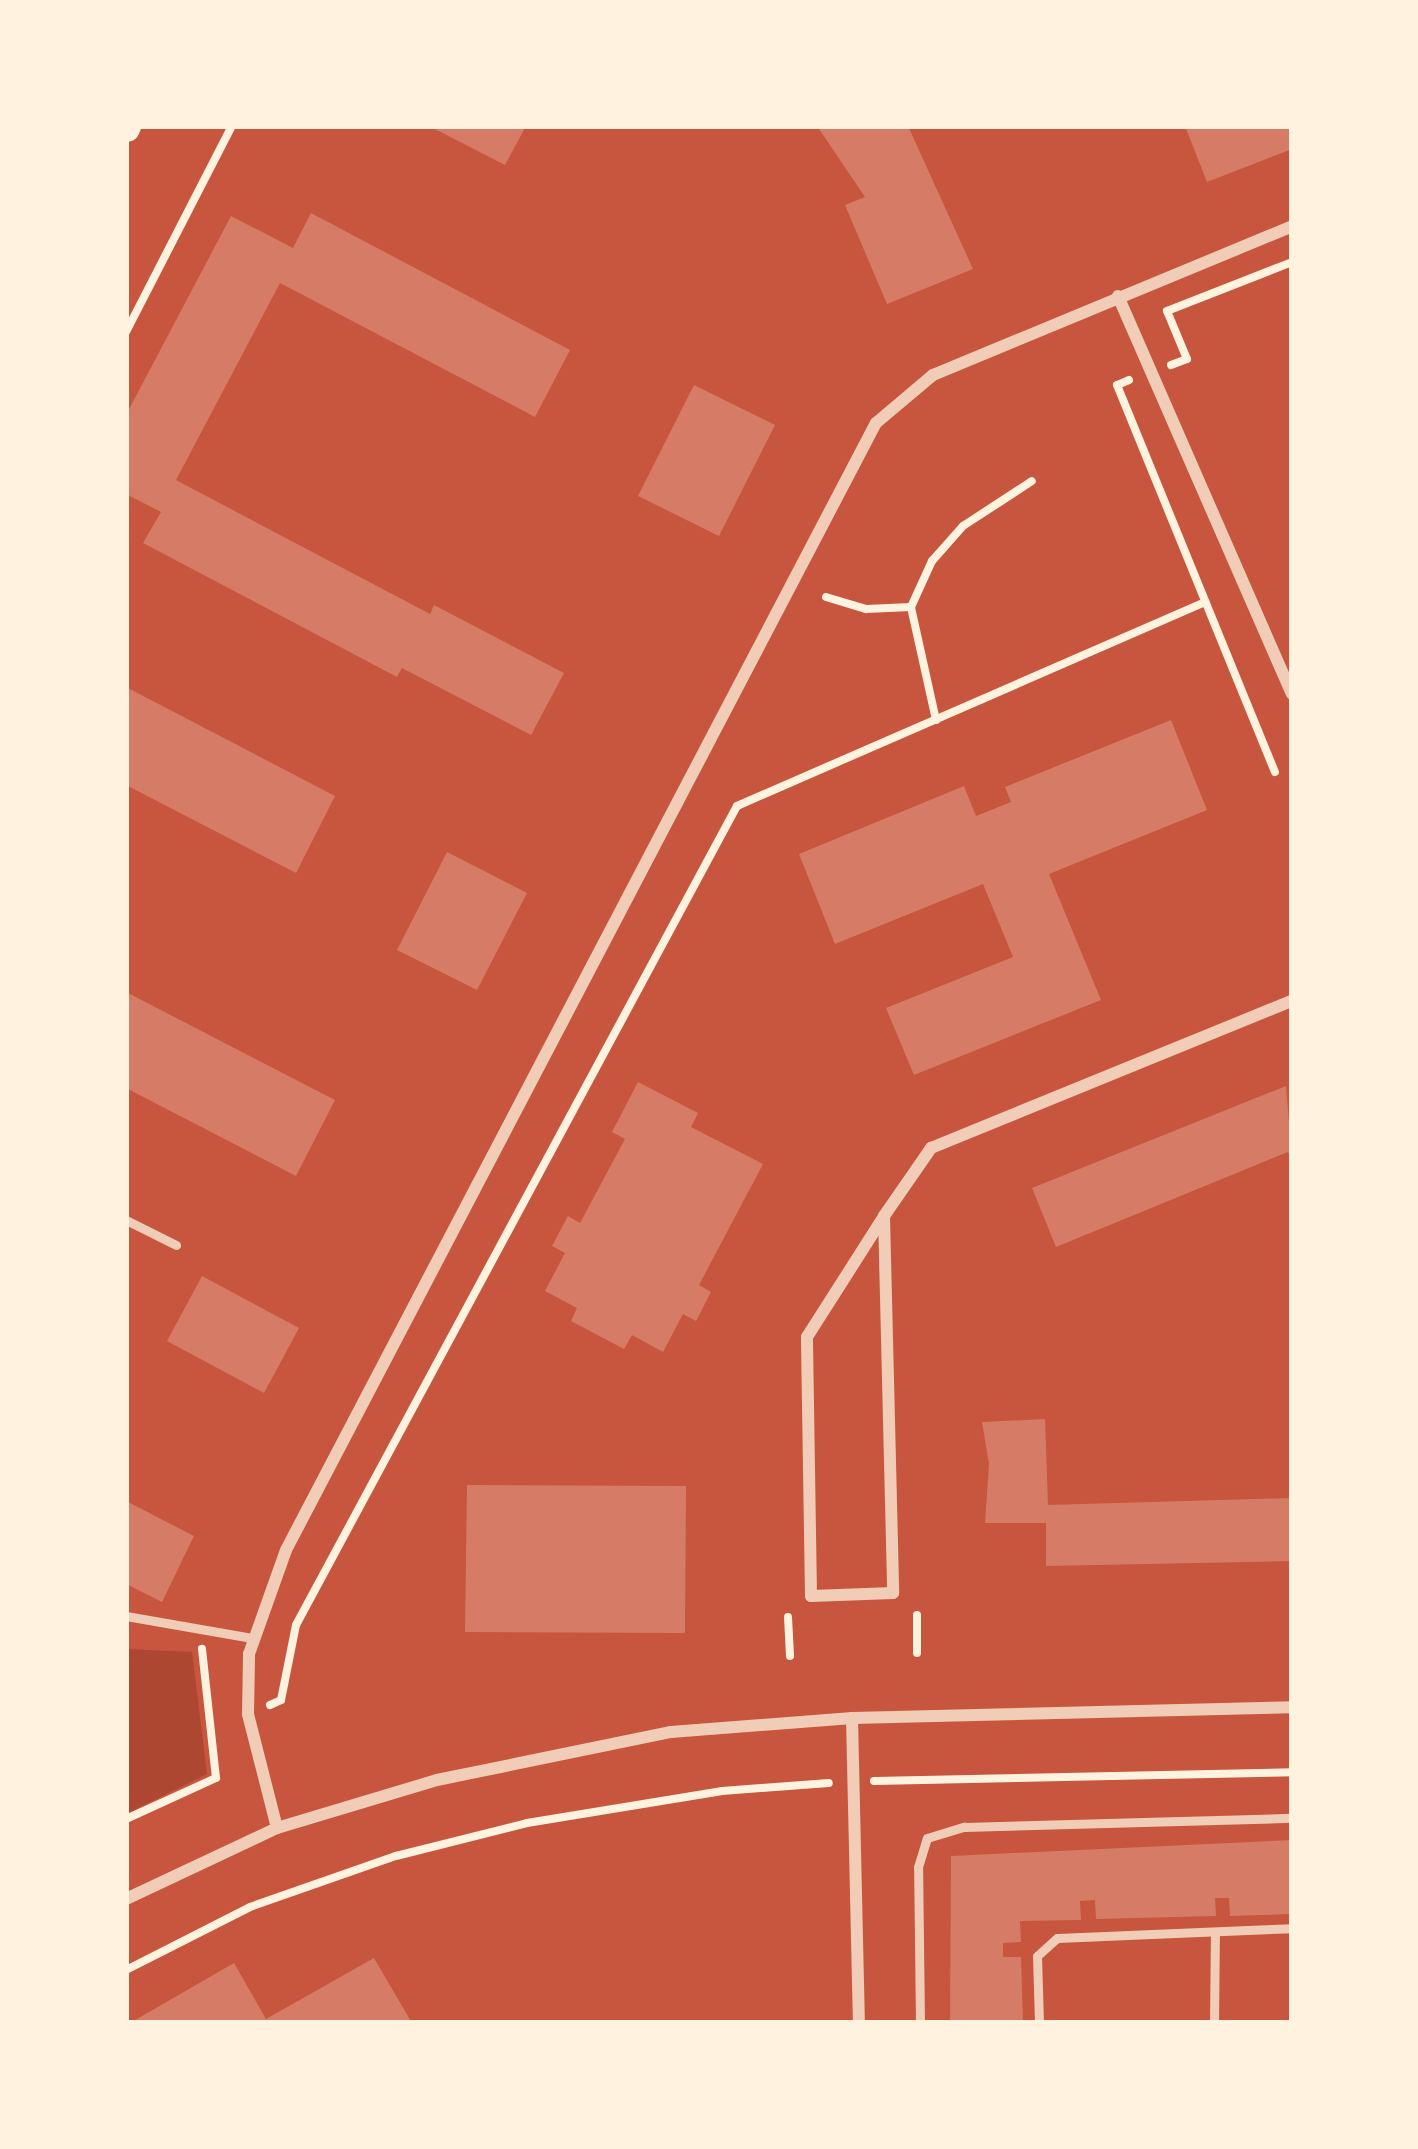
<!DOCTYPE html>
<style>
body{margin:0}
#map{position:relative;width:1418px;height:2149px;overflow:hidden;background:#c8553d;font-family:Cabin,sans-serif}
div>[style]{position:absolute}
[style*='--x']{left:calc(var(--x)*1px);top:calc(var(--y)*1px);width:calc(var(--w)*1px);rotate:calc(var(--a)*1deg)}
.green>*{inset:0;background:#ae4732}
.building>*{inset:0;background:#d67c66}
.path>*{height:8px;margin:-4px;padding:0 4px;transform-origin:4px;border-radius:4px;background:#fff3e0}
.service>*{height:9px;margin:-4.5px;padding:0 4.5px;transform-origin:4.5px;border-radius:4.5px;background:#f1ccb7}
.minor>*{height:12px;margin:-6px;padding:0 6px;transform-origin:6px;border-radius:6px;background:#f1ccb7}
.primary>*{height:27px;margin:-13.5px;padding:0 13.5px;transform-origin:13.5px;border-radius:13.5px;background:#fff3e0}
span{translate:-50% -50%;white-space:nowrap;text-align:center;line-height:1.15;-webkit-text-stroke:12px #fff3e0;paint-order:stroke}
.frame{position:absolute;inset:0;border:129px solid #fff3e0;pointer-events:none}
</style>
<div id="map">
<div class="green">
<i style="clip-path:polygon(126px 1649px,192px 1652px,207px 1774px,126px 1814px)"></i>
</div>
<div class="building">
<i style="clip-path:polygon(429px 126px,526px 126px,505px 165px)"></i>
<i style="clip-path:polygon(817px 126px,908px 126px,973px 269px,887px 304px,845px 205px,865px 197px)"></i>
<i style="clip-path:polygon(1185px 126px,1292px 126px,1292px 149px,1207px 182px)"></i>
<i style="clip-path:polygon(311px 213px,570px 350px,535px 417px,280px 283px,176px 480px,430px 614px,434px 605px,564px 673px,531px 735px,402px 668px,397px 677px,143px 543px,161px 512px,126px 494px,126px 415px,231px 216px,293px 248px)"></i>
<i style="clip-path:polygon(694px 385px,775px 425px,719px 536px,638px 496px)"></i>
<i style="clip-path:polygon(126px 687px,335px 796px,296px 873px,126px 785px)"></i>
<i style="clip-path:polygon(1171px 720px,1207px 810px,1049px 874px,1101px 1000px,914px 1075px,886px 1008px,1013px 957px,983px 884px,835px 944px,799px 854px,964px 786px,976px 816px,1011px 802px,1005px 787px)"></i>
<i style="clip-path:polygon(447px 852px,527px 893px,477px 990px,397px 950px)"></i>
<i style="clip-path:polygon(126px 992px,335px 1100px,296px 1176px,126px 1088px)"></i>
<i style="clip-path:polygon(638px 1082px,698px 1113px,691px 1127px,763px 1164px,699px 1285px,711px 1292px,696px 1321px,683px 1314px,663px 1352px,632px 1335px,624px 1349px,571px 1321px,577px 1308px,545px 1291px,565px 1253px,552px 1246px,568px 1216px,580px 1223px,625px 1139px,612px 1132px)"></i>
<i style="clip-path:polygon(1286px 1086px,1292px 1160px,1288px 1152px,1056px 1247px,1032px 1188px)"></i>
<i style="clip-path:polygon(202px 1276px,299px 1328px,264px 1393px,167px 1341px)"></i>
<i style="clip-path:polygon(1045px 1419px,1048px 1505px,1292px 1498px,1292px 1561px,1046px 1566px,1046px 1523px,985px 1523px,989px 1464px,982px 1422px)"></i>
<i style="clip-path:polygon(467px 1485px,686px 1486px,685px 1633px,465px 1632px)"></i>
<i style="clip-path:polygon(126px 1501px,194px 1536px,162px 1602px,126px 1584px)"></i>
<i style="clip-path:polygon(1292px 1840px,1292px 1914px,1230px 1916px,1229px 1898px,1215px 1898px,1216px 1916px,1096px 1919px,1095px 1900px,1080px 1901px,1081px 1920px,1020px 1921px,1021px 1942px,1003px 1943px,1003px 1957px,1021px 1957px,1023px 2023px,950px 2023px,951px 1856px)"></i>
<i style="clip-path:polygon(374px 1958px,412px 2023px,130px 2023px,234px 1963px,266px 2019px)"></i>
</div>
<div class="path">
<i style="--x:126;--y:332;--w:232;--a:-62.8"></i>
<i style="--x:1171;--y:365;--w:17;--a:-21"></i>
<i style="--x:1187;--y:359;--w:52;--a:-112.6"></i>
<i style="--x:1167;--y:311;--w:134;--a:-21.4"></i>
<i style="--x:1129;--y:380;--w:13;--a:157"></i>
<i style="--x:1117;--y:385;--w:418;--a:67.8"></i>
<i style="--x:826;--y:597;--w:42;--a:16.7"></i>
<i style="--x:866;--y:609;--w:45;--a:-2.5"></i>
<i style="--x:936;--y:720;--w:116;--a:-102.5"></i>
<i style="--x:911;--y:607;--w:51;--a:-65.5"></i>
<i style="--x:932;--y:561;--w:47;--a:-48.5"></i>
<i style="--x:963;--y:526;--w:82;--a:-33.1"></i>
<i style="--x:917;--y:1615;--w:38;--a:90"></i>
<i style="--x:788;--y:1617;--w:39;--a:87"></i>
<i style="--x:270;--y:1705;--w:12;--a:-24"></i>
<i style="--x:281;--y:1700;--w:76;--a:-78.7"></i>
<i style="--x:296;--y:1625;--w:930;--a:-61.7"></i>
<i style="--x:737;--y:806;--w:511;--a:-23.55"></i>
<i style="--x:874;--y:1781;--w:418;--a:-1.2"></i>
<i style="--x:126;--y:1819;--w:99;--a:-24.5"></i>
<i style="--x:216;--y:1778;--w:130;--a:-96.2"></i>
<i style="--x:126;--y:1970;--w:139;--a:-26.9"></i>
<i style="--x:250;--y:1907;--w:155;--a:-19.3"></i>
<i style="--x:396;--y:1856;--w:135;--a:-14.1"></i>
<i style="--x:527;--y:1823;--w:198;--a:-9.3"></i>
<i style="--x:722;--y:1791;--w:107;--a:-4.3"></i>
</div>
<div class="service">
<i style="--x:126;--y:1220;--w:56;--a:26.6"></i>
<i style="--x:126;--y:1616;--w:128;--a:9.9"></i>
<i style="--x:920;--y:2023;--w:156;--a:-90.7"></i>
<i style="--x:918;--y:1867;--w:30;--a:-73"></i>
<i style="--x:927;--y:1838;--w:39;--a:-17"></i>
<i style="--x:964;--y:1827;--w:328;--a:-1.6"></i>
<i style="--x:1039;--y:2023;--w:67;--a:-91.7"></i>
<i style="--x:1037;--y:1956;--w:27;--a:-42"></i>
<i style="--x:1057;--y:1938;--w:235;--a:-2.4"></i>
<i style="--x:1214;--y:2023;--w:91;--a:-89.4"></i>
</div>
<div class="minor">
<i style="--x:1118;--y:296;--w:434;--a:66.4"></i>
<i style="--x:884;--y:1216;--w:377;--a:88.6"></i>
<i style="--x:893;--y:1593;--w:82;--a:177.9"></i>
<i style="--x:811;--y:1596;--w:259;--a:-90.9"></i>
<i style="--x:807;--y:1337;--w:143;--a:-57.5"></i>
<i style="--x:884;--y:1216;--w:83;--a:-55.3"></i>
<i style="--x:931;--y:1148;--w:390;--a:-22.2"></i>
<i style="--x:852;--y:1718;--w:305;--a:88.7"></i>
<i style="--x:277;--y:1828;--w:118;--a:-104.3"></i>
<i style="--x:248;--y:1714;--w:60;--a:-89"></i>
<i style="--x:249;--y:1654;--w:110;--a:-70.4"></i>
<i style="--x:286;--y:1550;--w:1272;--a:-62.37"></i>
<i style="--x:876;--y:423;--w:75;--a:-40.1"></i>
<i style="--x:933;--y:375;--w:389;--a:-22.5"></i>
<i style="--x:126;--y:1899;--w:167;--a:-25.2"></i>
<i style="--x:277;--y:1828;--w:167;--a:-16.7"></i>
<i style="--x:437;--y:1780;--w:239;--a:-11.6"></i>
<i style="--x:671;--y:1732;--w:182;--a:-4.4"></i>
<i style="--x:852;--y:1718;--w:440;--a:-1.4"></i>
</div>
<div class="primary">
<i style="--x:126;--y:128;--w:2;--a:-63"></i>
</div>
<div class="frame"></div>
</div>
